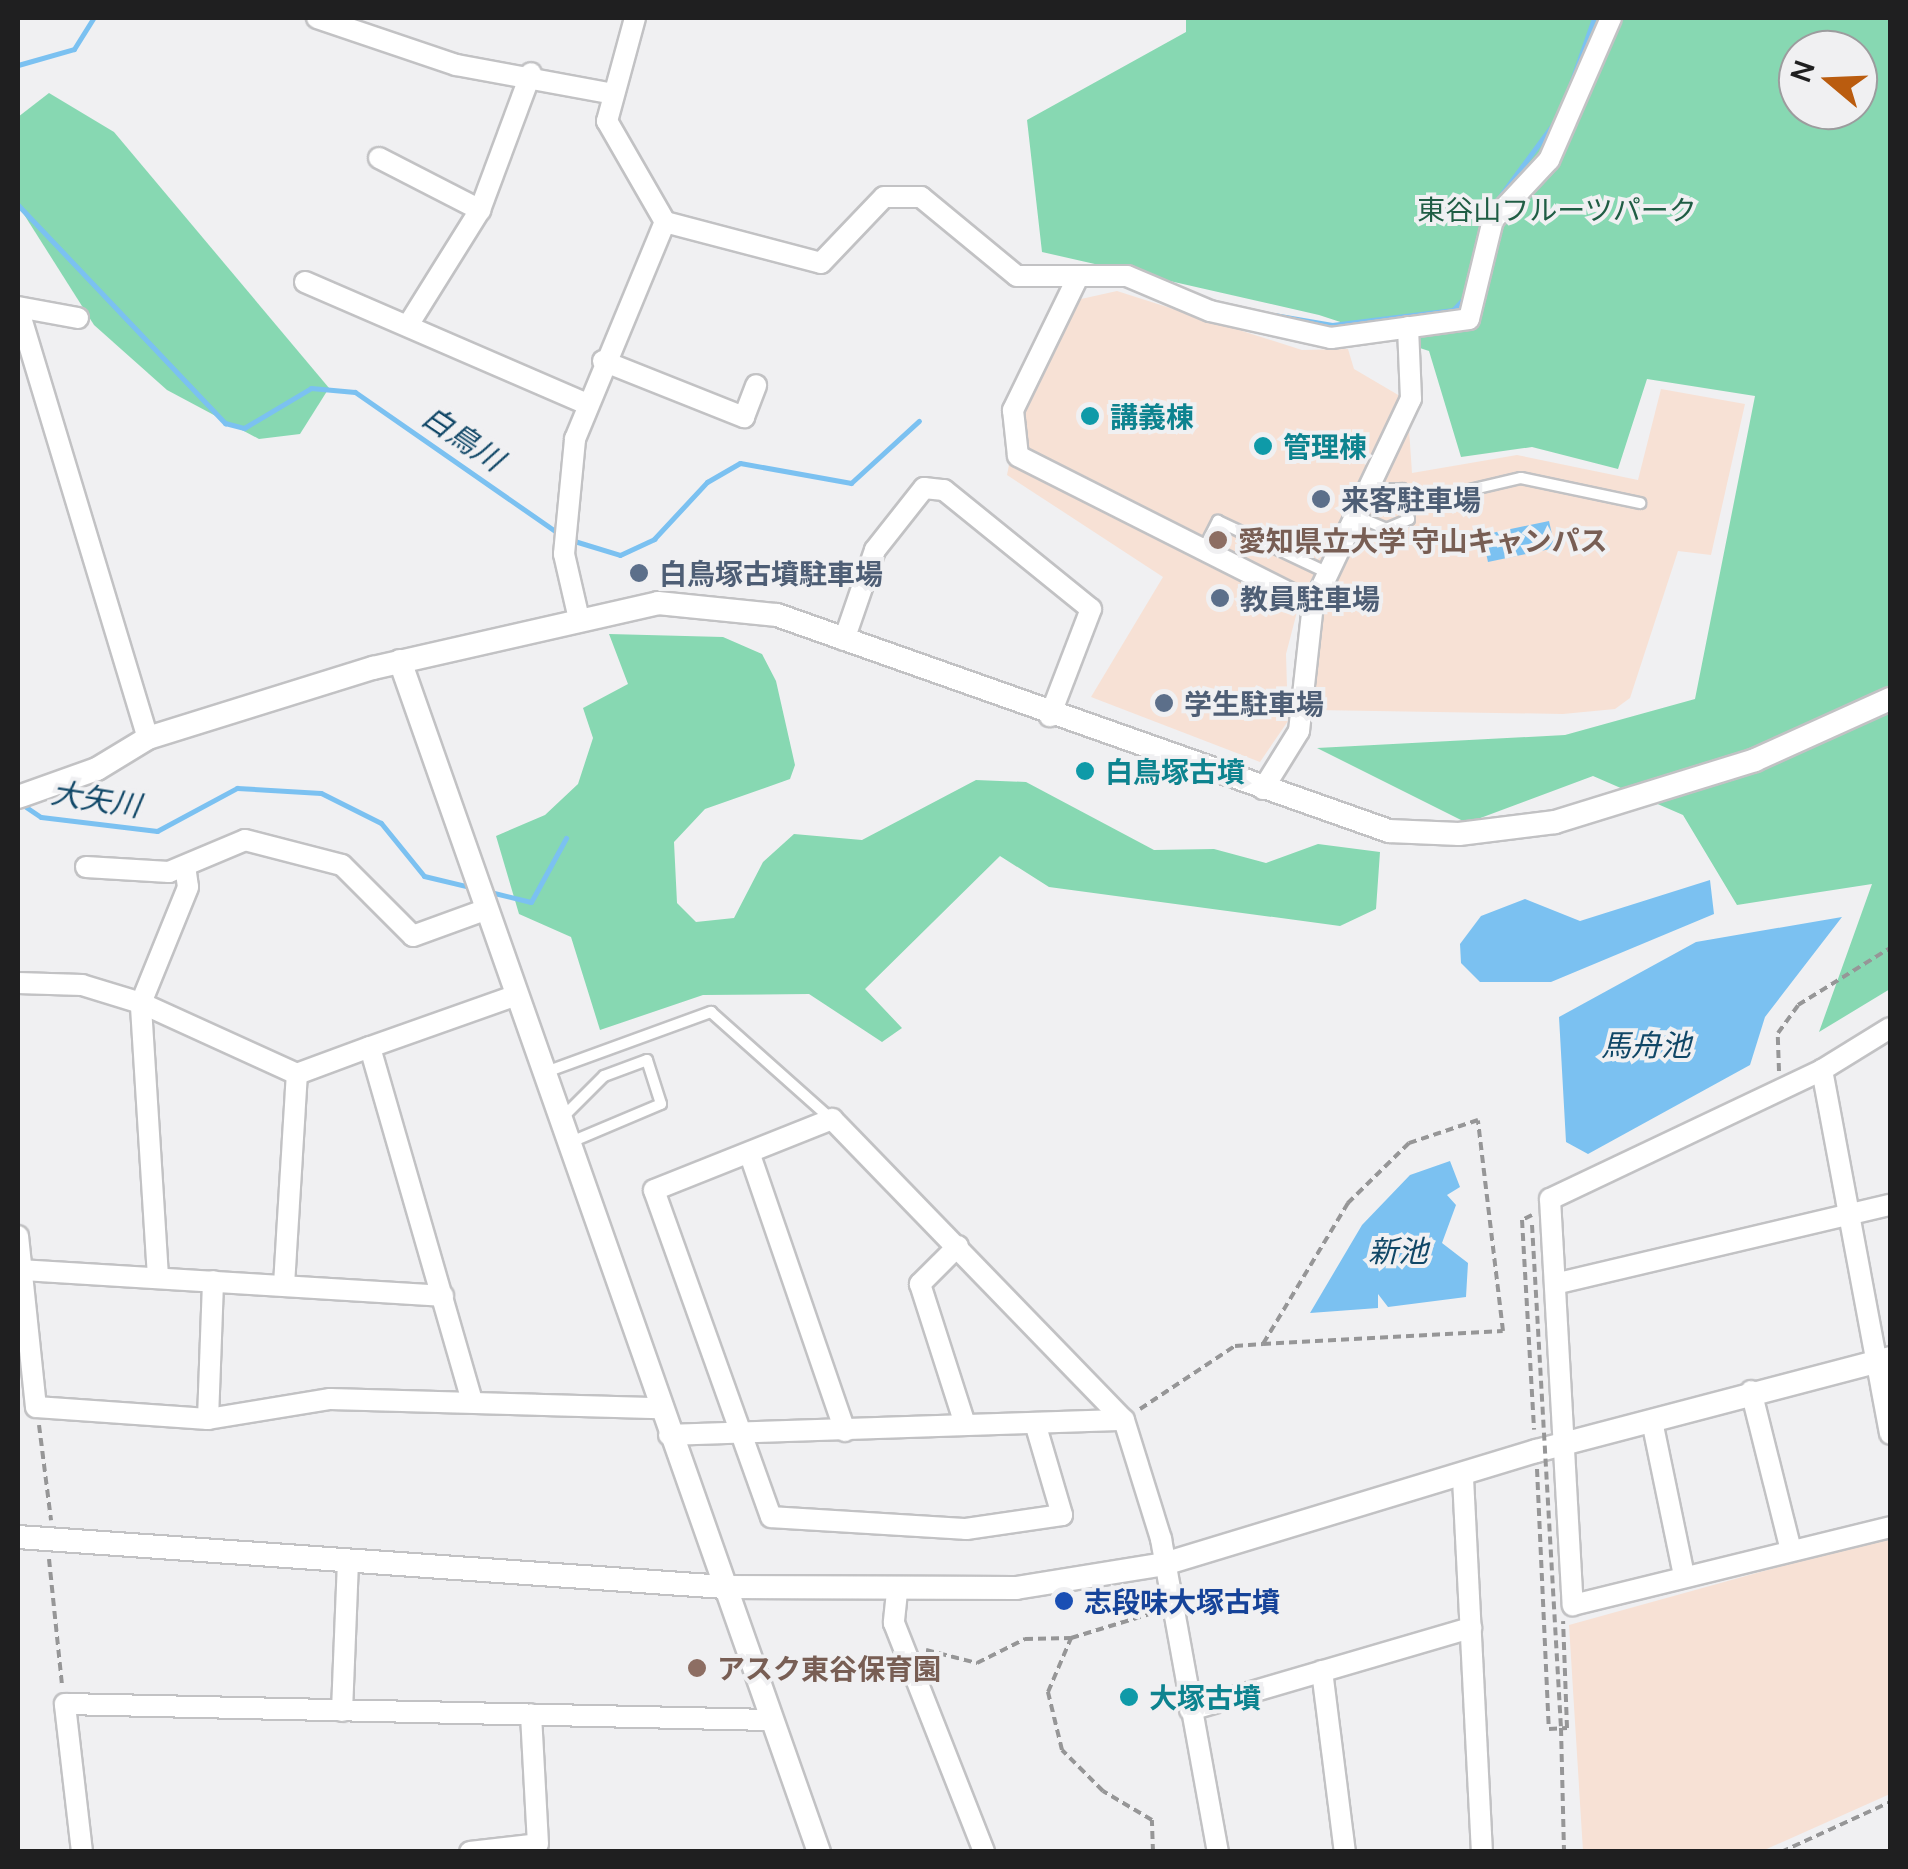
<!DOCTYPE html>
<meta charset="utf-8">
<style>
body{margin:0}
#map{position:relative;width:1908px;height:1869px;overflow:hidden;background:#f0f0f2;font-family:Manrope,"Noto Sans JP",sans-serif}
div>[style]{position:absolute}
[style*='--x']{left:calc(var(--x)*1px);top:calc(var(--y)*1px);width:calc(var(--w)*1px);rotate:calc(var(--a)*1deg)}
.education>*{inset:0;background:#f7e1d5}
.green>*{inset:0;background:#87d8b2}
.water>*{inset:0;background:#7bc1f1}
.stream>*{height:5px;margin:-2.5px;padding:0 2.5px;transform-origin:2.5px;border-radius:2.5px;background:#7bc1f1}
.path>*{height:4px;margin-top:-2px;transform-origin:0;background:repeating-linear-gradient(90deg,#969697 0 8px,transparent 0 13px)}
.roads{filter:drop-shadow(2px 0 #c2c2c4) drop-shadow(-2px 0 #c2c2c4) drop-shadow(0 2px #c2c2c4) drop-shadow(0 -2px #c2c2c4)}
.service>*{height:10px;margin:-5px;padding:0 5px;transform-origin:5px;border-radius:5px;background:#fff}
.minor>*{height:20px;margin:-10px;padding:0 10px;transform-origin:10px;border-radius:10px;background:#fff}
.tertiary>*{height:22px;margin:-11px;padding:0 11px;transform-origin:11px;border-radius:11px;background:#fff}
.path-bridge>*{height:4px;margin-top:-2px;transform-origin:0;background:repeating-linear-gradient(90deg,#969697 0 8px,transparent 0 13px)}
.dots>*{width:28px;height:28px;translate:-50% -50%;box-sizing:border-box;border:5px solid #f0f0f2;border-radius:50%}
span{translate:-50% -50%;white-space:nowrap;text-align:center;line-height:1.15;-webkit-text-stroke:8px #f0f0f2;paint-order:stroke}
.park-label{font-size:28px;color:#1f5d44}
.culture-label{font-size:28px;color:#0d838f;font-weight:700}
.left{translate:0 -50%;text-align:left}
.service-label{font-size:28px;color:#4e5e75;font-weight:700}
.education-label{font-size:28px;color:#785e54;font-weight:700}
.transit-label{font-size:28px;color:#164399;font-weight:700}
.water-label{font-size:30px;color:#104767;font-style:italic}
.frame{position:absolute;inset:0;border:20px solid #1f1f20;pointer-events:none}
.north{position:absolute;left:1778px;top:30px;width:100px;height:100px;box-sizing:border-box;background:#f0f0f2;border:2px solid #9c9c9e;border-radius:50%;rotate:289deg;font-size:28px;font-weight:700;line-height:40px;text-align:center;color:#1f1f20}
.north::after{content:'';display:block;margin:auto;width:35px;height:45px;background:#ba5c0f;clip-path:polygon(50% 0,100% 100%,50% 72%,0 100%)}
</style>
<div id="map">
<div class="education">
<i style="clip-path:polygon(1117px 291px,1302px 350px,1348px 349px,1354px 369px,1400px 396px,1298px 608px,1286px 654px,1288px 721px,1260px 762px,1091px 697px,1163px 577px,1007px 475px,1018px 420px,1081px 299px)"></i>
<i style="clip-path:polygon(1661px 389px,1745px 404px,1711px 555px,1678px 551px,1630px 698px,1615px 709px,1563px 714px,1315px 710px,1309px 679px,1320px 603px,1409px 429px,1412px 473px,1517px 455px,1638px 480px)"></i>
<i style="clip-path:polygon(1890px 1536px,1890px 1794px,1762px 1851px,1583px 1851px,1569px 1625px)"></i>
</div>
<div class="green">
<i style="clip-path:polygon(evenodd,1186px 18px,1890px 18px,1890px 989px,1819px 1032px,1872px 884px,1737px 905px,1683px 815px,1593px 776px,1467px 823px,1317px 748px,1565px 735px,1695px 699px,1755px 396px,1647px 379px,1618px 469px,1532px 447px,1461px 457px,1429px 351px,1319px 315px,1042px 252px,1027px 120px,1186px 32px,1186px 18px,1798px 50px,1858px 50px,1858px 110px,1798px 110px,1798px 50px)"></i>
<i style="clip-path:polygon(49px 93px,114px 132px,329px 388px,300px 434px,259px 439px,167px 390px,94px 325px,18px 205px,18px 117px)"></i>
<i style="clip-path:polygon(609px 634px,723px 637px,762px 654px,776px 681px,795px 765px,790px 779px,705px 809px,674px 842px,677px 903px,696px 922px,734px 918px,763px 862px,794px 834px,862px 840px,976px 780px,1026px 782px,1154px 850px,1214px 849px,1266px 863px,1318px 844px,1380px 852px,1376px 909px,1340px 926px,1049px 887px,1000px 856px,865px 989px,902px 1028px,882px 1042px,809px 994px,703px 995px,600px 1030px,571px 937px,519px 914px,496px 836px,545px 815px,578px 784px,593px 738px,583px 708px,628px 684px)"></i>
</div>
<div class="water">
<i style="clip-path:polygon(1549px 521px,1555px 548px,1488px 562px,1482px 535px)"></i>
<i style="clip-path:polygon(1710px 880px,1714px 914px,1551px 982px,1480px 982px,1461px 963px,1460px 944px,1481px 916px,1525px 899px,1580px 921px)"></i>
<i style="clip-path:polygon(1842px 917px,1765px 1017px,1750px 1065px,1588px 1154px,1566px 1142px,1559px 1017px,1696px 942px)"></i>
<i style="clip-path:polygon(1450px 1161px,1460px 1187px,1447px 1195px,1456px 1205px,1442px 1243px,1468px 1263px,1466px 1297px,1388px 1307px,1378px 1294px,1378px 1308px,1310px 1313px,1362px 1225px,1410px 1175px)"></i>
</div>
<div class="stream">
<i style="--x:18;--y:65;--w:58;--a:-15.9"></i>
<i style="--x:74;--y:49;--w:36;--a:-58"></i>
<i style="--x:1565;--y:100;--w:87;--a:-70.5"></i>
<i style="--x:18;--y:205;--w:301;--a:46.5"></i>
<i style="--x:225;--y:423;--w:20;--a:15"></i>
<i style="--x:244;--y:428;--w:78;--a:-30.8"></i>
<i style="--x:311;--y:388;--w:44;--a:5.2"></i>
<i style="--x:355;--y:392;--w:251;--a:34.8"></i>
<i style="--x:1487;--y:214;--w:113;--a:-53.6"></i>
<i style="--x:1468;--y:281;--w:54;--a:-76"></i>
<i style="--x:1274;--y:315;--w:59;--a:9.8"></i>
<i style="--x:1332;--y:325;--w:122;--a:-7.1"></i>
<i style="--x:1453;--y:310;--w:18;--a:-47"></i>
<i style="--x:571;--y:540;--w:51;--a:17"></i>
<i style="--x:620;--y:555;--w:38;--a:-25"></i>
<i style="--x:654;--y:539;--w:78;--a:-47.1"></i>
<i style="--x:707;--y:482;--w:38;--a:-30"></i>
<i style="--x:740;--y:463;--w:113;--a:10.2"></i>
<i style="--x:851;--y:483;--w:92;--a:-42.4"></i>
<i style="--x:20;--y:803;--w:25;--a:34"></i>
<i style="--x:41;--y:817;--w:117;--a:6.9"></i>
<i style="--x:157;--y:831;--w:91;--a:-28.3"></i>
<i style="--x:237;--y:788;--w:84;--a:3.4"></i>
<i style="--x:321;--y:793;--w:67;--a:26.6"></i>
<i style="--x:381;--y:823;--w:68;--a:50.9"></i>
<i style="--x:424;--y:876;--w:51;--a:13.5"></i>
<i style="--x:490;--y:892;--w:42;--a:13.7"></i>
<i style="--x:531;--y:902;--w:73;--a:-61.3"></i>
</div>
<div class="path">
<i style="--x:1779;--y:1071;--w:38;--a:-92"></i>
<i style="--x:1778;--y:1033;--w:34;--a:-54"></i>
<i style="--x:1798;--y:1005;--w:108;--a:-31.8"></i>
<i style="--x:1532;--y:1215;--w:11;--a:153"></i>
<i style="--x:1522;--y:1220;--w:210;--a:86.7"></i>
<i style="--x:1140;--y:1409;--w:114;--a:-33.6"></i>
<i style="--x:1235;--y:1346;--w:28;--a:-4"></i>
<i style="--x:1263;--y:1344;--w:240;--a:-3.1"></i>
<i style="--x:1503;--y:1331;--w:212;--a:-96.8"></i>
<i style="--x:1478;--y:1120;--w:73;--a:161.6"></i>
<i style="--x:1409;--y:1143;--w:86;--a:135.5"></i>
<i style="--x:1348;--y:1203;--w:165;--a:121.1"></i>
<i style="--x:39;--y:1425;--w:96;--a:82.8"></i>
<i style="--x:1537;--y:1469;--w:260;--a:87.4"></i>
<i style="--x:1549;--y:1729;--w:18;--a:-3"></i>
<i style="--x:1567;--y:1728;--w:107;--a:-92.1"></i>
<i style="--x:49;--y:1559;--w:126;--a:84.1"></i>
<i style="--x:926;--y:1650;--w:53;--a:14.3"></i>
<i style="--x:977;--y:1663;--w:54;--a:-26.6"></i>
<i style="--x:1025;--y:1639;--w:46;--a:-1.2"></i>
<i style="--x:1561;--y:1728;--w:124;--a:88.6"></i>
<i style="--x:1153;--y:1852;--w:32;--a:-92"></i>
<i style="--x:1152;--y:1820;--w:57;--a:-149.4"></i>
<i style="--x:1103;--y:1791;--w:58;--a:-135"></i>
<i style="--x:1062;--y:1750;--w:60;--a:-103.6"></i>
<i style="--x:1048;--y:1692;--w:59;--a:-66.9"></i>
<i style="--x:1071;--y:1638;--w:89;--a:-17"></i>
<i style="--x:1781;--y:1852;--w:120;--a:-24.6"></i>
</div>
<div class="roads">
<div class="service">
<i style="--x:1410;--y:504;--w:114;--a:-13.2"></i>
<i style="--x:1521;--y:478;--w:122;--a:11.9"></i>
<i style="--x:1356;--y:516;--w:33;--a:23"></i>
<i style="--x:1386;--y:529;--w:25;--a:-23"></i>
<i style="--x:1409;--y:519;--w:31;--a:-103"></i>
<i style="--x:1402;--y:489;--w:30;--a:180"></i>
<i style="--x:1203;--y:550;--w:33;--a:-63"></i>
<i style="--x:1218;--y:521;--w:122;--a:25.3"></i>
<i style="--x:546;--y:1072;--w:176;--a:-20"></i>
<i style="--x:711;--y:1012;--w:161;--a:41.7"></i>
<i style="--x:563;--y:1117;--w:58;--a:-45"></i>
<i style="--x:604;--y:1076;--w:46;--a:-20.4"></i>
<i style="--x:647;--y:1060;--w:46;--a:72.3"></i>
<i style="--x:661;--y:1104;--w:98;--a:157.1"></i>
</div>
<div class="minor">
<i style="--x:317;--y:18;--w:147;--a:18.7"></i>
<i style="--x:456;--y:65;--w:156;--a:10.4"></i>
<i style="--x:635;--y:18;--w:107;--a:105.2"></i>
<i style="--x:607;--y:121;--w:116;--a:60.1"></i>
<i style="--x:665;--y:222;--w:161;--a:14.7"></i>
<i style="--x:821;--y:263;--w:91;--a:-46.3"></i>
<i style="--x:884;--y:197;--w:37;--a:0"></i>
<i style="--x:921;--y:197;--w:124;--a:39.5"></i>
<i style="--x:1017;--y:276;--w:110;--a:0"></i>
<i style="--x:1127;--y:276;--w:90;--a:22.9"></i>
<i style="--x:1210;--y:311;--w:124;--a:12.6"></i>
<i style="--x:1331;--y:338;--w:139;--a:-7.8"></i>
<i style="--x:1469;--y:319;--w:102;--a:-76.4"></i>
<i style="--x:1493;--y:220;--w:82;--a:-47"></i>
<i style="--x:1549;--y:160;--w:155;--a:-66.4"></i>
<i style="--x:379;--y:158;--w:114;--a:27.2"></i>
<i style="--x:1076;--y:281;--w:144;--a:116"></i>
<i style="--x:1013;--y:410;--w:46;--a:83.8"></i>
<i style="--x:1018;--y:456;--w:330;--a:26.8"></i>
<i style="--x:305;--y:282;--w:304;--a:23.4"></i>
<i style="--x:18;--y:307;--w:61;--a:10.4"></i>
<i style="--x:18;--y:308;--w:449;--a:73.2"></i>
<i style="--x:410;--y:322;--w:132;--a:-58"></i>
<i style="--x:480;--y:210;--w:146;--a:-69.6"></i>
<i style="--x:603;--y:361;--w:152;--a:21.7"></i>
<i style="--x:744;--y:417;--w:34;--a:-69"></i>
<i style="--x:579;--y:619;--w:67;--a:-103"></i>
<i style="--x:564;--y:554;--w:116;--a:-84.5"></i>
<i style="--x:575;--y:439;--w:235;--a:-67.5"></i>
<i style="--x:844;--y:640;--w:95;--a:-71"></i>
<i style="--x:875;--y:550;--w:79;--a:-51.7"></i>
<i style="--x:924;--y:488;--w:20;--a:6"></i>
<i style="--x:944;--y:490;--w:189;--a:39"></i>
<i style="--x:1091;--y:609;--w:115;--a:111"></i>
<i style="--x:1263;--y:789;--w:68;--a:-58.2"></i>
<i style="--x:1299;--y:731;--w:127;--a:-83.7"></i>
<i style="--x:1313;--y:605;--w:228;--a:-64.6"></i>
<i style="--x:1411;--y:399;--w:72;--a:-92.4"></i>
<i style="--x:86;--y:867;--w:83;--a:3.4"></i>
<i style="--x:169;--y:872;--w:82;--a:-22.8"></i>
<i style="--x:245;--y:840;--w:100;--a:14.5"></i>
<i style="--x:342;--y:865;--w:100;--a:45"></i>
<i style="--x:413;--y:936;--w:79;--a:-20"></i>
<i style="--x:18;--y:983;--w:64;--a:1.8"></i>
<i style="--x:82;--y:985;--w:62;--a:17"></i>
<i style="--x:141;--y:1003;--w:171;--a:24.5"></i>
<i style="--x:297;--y:1074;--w:78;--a:-20.3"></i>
<i style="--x:1890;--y:1028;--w:80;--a:148.3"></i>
<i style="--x:1822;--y:1070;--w:301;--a:154.6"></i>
<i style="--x:1550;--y:1199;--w:407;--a:86.8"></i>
<i style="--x:1573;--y:1605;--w:326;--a:-13.8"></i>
<i style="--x:1822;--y:1070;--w:370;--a:79.4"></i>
<i style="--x:750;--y:1155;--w:292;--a:71"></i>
<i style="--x:18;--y:1236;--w:172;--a:84"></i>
<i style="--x:36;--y:1407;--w:172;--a:4"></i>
<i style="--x:208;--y:1419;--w:124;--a:-9.3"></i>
<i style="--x:330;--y:1399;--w:330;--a:1.6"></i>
<i style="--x:958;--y:1246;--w:54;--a:135"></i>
<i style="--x:920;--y:1284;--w:147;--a:72.2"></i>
<i style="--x:21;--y:1270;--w:423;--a:3.5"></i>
<i style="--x:158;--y:1277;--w:275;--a:-93.6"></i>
<i style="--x:141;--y:1003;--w:125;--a:-67.9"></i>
<i style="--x:188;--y:887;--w:21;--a:-98"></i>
<i style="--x:1559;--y:1283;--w:340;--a:-13.3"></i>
<i style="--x:284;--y:1285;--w:211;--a:-86.5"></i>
<i style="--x:1751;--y:1391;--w:164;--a:75.9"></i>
<i style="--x:472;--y:1401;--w:368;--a:-106.1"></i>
<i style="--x:370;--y:1047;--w:156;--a:-19.5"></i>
<i style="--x:208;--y:1419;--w:138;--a:-87.9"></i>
<i style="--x:1652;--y:1421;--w:158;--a:78.3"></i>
<i style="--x:1035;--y:1423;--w:96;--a:73.6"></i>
<i style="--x:1062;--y:1515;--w:97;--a:171.7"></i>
<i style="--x:966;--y:1529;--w:195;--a:-176.5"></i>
<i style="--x:771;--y:1517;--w:347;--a:-109.7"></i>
<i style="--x:654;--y:1190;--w:192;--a:-21.7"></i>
<i style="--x:832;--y:1119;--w:419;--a:45.9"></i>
<i style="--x:1124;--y:1420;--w:125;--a:72.7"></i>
<i style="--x:1161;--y:1539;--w:318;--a:79.7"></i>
<i style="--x:669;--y:1435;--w:455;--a:-1.9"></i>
<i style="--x:1463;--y:1478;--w:374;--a:87.1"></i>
<i style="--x:897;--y:1592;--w:31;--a:96"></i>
<i style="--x:894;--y:1623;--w:246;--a:68.5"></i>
<i style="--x:1322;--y:1671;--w:182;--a:82.8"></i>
<i style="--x:1190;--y:1710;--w:293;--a:-16.3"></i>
<i style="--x:342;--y:1711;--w:150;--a:-87.7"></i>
<i style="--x:82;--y:1852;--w:149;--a:-96.6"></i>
<i style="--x:65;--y:1704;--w:706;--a:1.3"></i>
<i style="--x:470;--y:1852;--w:68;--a:-6.7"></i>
<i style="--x:538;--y:1844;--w:130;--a:-93.1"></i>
</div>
<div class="tertiary">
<i style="--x:400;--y:661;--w:1263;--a:70.62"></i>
<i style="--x:18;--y:797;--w:84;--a:-19.5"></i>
<i style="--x:97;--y:769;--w:60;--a:-31.3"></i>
<i style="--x:148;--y:738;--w:236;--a:-17.3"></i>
<i style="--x:373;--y:668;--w:292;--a:-12.8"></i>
<i style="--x:658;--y:603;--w:120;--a:5.8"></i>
<i style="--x:777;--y:615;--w:649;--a:19.44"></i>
<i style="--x:1389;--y:831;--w:70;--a:2.5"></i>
<i style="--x:1459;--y:834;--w:97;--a:-7.1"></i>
<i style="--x:1555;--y:822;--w:209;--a:-17.2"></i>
<i style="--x:1755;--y:760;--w:148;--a:-24.3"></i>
<i style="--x:18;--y:1537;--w:708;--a:4.05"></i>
<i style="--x:724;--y:1587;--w:292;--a:0.2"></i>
<i style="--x:1016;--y:1588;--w:150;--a:-9.2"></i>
<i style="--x:1164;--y:1564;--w:389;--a:-16.9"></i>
<i style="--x:1536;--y:1451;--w:366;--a:-14.7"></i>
</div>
</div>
<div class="path-bridge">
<i style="--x:1532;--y:1225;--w:504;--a:86.7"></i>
</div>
<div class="dots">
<i style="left:1090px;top:416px;background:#0f9aa8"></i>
<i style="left:1263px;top:446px;background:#0f9aa8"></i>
<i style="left:1321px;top:499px;background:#5c6f8a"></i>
<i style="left:1218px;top:540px;background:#8d6e63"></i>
<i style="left:639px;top:573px;background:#5c6f8a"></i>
<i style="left:1220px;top:598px;background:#5c6f8a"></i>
<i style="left:1164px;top:703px;background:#5c6f8a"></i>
<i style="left:1085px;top:771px;background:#0f9aa8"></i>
<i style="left:1064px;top:1601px;background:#1a4fb4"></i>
<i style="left:697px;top:1668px;background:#8d6e63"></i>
<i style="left:1129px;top:1697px;background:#0f9aa8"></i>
</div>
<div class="park-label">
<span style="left:1557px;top:209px">東谷山フルーツパーク</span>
</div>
<div class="culture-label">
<span class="left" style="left:1110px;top:416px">講義棟</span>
<span class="left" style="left:1283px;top:446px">管理棟</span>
<span class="left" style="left:1105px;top:771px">白鳥塚古墳</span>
<span class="left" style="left:1149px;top:1697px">大塚古墳</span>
</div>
<div class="service-label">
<span class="left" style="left:1341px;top:499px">来客駐車場</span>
<span class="left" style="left:659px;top:573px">白鳥塚古墳駐車場</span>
<span class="left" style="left:1240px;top:598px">教員駐車場</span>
<span class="left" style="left:1184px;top:703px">学生駐車場</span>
</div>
<div class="education-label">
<span class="left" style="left:1238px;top:540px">愛知県立大学 守山キャンパス</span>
<span class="left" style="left:717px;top:1668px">アスク東谷保育園</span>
</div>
<div class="transit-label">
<span class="left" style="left:1084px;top:1601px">志段味大塚古墳</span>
</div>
<div class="water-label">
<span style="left:463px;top:438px;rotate:34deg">白鳥川</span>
<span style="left:96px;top:799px;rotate:9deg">大矢川</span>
<span style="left:1646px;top:1045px">馬舟池</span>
<span style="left:1398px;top:1251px">新池</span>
</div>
<div class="frame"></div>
<div class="north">N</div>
</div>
